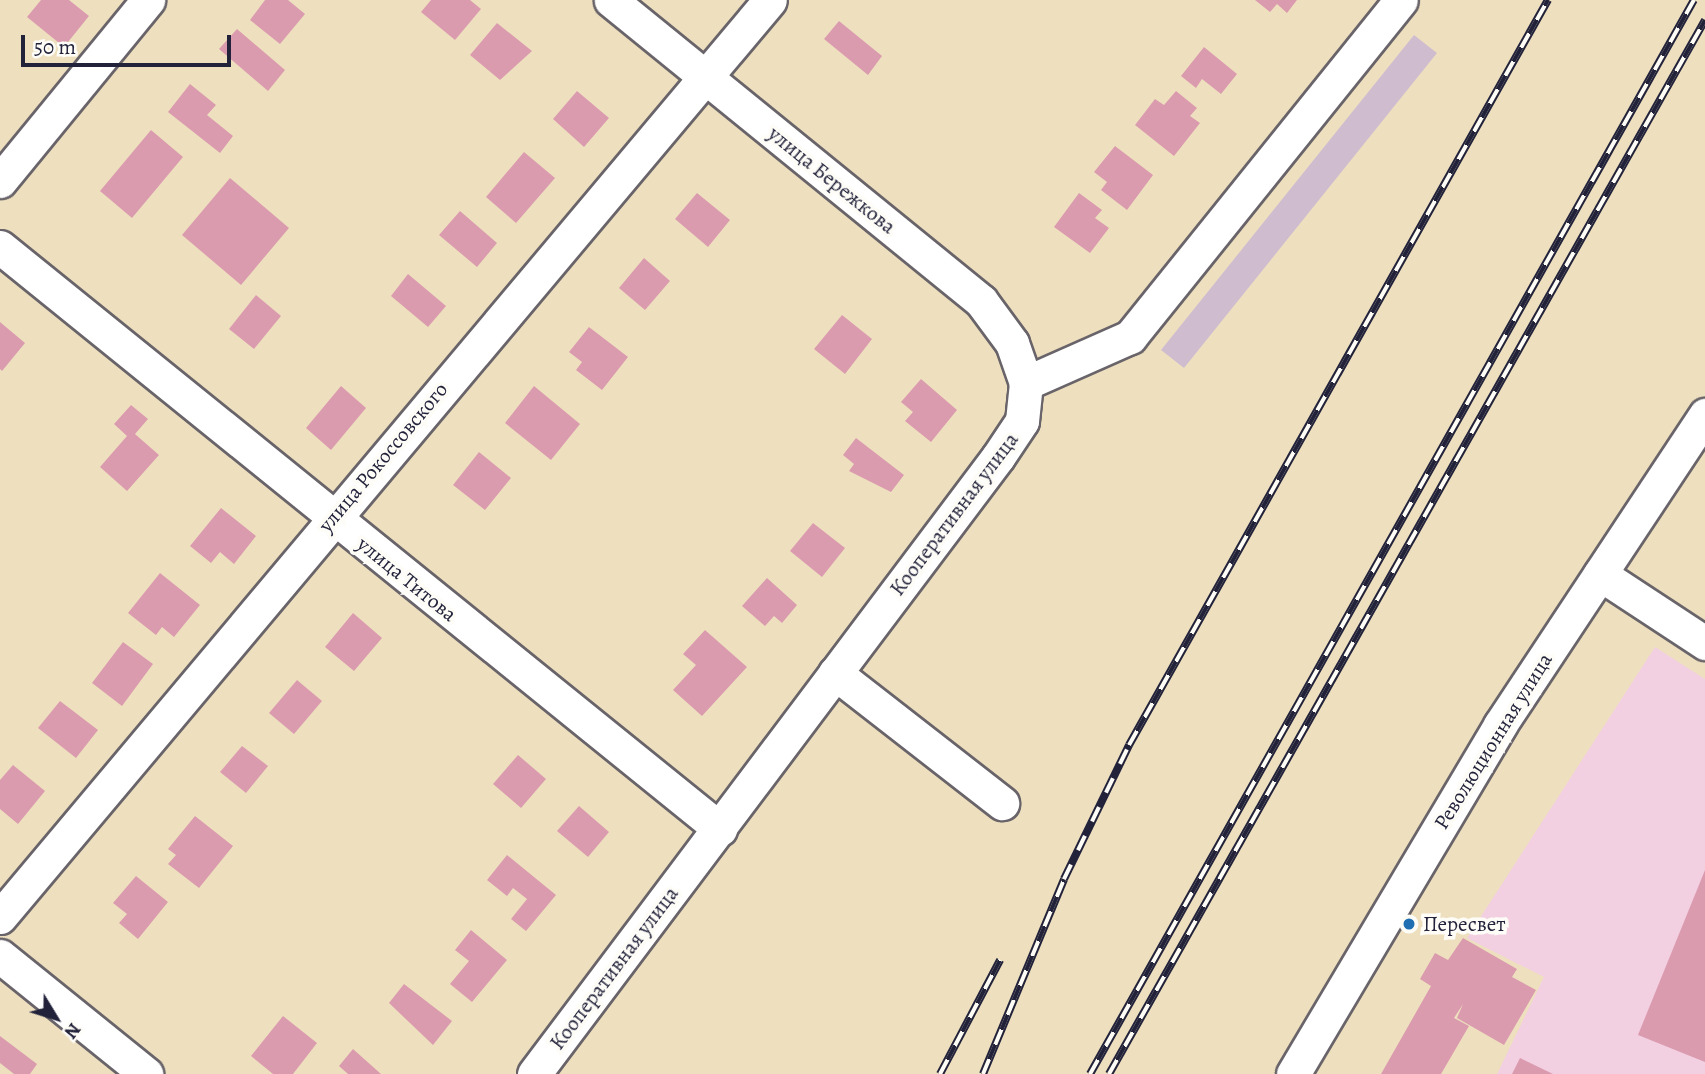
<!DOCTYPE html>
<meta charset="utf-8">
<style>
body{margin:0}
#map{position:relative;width:1705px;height:1074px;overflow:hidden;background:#eee0bf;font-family:Alegreya,serif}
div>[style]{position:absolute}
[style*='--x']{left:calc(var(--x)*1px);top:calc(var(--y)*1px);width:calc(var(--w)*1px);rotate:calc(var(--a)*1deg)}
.built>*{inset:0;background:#f2cfe1}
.industrial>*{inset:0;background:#cfbdcf}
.building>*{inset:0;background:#db9bae}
.roads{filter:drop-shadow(2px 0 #696469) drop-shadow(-2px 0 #696469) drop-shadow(0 2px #696469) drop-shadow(0 -2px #696469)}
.minor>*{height:33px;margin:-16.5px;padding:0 16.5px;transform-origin:16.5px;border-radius:16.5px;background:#fff}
.rail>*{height:8px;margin-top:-4px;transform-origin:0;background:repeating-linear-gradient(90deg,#fdfcf7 0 16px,#22223b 0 32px);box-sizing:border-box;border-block:2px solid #22223b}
.dots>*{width:19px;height:19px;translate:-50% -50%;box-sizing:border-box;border:4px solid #fdfcf7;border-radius:50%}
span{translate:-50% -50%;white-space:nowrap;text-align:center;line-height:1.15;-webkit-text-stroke:7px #fdfcf7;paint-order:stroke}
.street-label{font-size:21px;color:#22223b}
.poi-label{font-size:21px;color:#22223b}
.left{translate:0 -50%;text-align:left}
.north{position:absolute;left:21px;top:983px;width:70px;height:70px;-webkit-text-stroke:5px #fdfcf7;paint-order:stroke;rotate:128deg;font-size:19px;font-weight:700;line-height:28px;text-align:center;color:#22223b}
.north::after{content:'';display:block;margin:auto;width:24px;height:32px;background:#22223b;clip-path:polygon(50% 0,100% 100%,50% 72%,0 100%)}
.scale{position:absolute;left:21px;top:35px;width:210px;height:32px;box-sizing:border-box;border:4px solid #22223b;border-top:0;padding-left:9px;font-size:21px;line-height:24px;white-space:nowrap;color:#22223b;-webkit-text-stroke:5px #fdfcf7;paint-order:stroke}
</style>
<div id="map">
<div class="built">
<i style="clip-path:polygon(1655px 647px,1705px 679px,1705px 1074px,1497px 1074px,1544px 977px,1467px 938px)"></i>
</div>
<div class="industrial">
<i style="clip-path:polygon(1414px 35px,1437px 53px,1184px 368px,1161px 350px)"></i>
</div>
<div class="building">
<i style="clip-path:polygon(41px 0,69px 0,89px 16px,64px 47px,27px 17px)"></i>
<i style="clip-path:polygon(265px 0,288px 0,305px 14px,280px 44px,250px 20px)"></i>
<i style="clip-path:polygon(431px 0,470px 0,481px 9px,455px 40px,421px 12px)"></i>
<i style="clip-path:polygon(1255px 0,1297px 0,1287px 13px,1277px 4px,1270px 12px)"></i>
<i style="clip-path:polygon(839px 21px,882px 56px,868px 75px,824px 39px)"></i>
<i style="clip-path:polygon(497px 23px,532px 51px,500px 80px,470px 55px)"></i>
<i style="clip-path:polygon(237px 29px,285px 70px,268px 91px,219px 49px)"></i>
<i style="clip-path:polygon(1204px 47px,1237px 74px,1221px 94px,1202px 79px,1196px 88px,1181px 76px)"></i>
<i style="clip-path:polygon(190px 84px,216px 105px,207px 115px,233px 136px,220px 153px,168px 112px)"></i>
<i style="clip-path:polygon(577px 91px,609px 118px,584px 147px,553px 119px)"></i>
<i style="clip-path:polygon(1176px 91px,1197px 108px,1190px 116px,1200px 123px,1174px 156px,1135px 125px,1155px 99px,1164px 105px)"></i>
<i style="clip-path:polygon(151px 130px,183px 157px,132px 218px,100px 191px)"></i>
<i style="clip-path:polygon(1115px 146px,1153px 175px,1127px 210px,1101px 190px,1107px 182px,1094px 172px)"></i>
<i style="clip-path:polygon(524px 152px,555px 178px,516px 223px,486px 197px)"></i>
<i style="clip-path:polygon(230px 178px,289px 228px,241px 285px,182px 235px)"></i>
<i style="clip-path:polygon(697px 193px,730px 220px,708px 247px,675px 219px)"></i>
<i style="clip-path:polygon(1079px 193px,1102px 210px,1095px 218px,1109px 228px,1090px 253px,1054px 227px)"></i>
<i style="clip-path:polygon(460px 211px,497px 243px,477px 267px,439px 235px)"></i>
<i style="clip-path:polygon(644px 258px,670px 281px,645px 310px,619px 288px)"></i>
<i style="clip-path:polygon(408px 274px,446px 306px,428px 327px,391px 296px)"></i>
<i style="clip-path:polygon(256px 295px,281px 316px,254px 349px,229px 329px)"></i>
<i style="clip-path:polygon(842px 315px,872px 339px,845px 374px,814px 349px)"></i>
<i style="clip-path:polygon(0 322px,25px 343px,2px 371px,0 369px)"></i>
<i style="clip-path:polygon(589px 327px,628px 357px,602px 390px,576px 370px,582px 362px,569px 352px)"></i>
<i style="clip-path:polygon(921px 379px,957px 410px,931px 442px,905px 421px,913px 412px,901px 402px)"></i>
<i style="clip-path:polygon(341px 386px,366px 408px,331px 450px,306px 428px)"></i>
<i style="clip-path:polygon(534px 386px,580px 424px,551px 460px,505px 423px)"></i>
<i style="clip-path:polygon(131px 405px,148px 419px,135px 434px,159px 455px,127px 491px,100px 467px,127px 436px,114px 424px)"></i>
<i style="clip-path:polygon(856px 438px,904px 475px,891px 492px,849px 471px,854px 464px,843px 455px)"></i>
<i style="clip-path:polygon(479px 452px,511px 478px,485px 510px,453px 485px)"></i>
<i style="clip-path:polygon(221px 508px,256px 536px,234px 564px,220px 552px,211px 563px,190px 546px)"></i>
<i style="clip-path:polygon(813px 523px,845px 548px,822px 577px,790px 551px)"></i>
<i style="clip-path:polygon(160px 573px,200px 605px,174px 637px,162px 627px,156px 635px,128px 613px)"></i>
<i style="clip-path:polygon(767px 578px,797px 605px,782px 623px,774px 616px,765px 626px,742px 606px)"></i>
<i style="clip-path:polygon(353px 613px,382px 638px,354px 671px,325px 647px)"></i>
<i style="clip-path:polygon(705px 630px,747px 667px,702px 716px,673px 690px,696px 665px,683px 654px)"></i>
<i style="clip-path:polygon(123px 642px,153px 664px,122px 706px,92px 683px)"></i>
<i style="clip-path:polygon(297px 680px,322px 701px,294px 734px,269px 713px)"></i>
<i style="clip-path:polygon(60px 701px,98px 730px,76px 758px,38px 728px)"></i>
<i style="clip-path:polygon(242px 746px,268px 766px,246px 793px,220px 772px)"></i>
<i style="clip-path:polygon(518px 755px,546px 779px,521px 808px,493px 784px)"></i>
<i style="clip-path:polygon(13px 765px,45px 791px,18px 824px,0 809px,0 780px)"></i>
<i style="clip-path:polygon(579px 806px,609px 832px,588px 857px,557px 831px)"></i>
<i style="clip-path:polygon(195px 816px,233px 846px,199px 888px,168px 864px,176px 855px,168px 849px)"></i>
<i style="clip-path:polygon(507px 855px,556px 895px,526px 931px,511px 919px,527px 899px,513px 888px,507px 896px,487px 880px)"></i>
<i style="clip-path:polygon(1705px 870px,1705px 1062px,1638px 1035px)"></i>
<i style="clip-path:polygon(136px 876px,168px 902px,138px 939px,119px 923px,127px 914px,113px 903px)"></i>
<i style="clip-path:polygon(471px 930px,507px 960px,472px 1002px,450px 984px,469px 961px,455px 950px)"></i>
<i style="clip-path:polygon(1463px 938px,1517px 969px,1512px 977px,1536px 990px,1504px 1045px,1457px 1018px,1463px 1004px,1454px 1018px,1469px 1026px,1441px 1074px,1381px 1074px,1431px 986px,1420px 979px,1435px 953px,1448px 960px)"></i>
<i style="clip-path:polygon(404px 984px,452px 1021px,433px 1045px,389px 1003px)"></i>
<i style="clip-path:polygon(283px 1016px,317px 1043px,293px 1074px,273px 1074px,251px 1056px)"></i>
<i style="clip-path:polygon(0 1036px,37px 1064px,30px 1074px,14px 1074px,0 1063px)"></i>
<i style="clip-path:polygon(353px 1049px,381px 1074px,348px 1074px,339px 1066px)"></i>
<i style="clip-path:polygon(1520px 1058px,1553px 1074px,1512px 1074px)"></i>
</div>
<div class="roads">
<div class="minor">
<i style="--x:0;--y:181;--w:234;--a:-50.7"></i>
<i style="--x:0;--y:247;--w:926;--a:38.95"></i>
<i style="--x:1026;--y:383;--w:114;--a:-23.9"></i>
<i style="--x:1130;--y:337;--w:432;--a:-51.2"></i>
<i style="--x:1600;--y:574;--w:126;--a:33.3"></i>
<i style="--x:835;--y:673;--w:212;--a:37.9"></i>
<i style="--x:0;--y:917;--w:1197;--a:-49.98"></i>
<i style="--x:0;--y:956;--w:188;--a:38.9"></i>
<i style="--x:534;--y:1074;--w:772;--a:-53.06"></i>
<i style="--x:998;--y:457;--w:43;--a:-56.3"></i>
<i style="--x:1022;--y:421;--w:38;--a:-84"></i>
<i style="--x:1026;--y:383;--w:42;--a:-109.3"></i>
<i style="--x:1012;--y:343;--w:52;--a:-126.4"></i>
<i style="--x:981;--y:301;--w:477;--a:-140.9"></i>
<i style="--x:1293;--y:1074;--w:406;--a:-59.3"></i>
<i style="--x:1500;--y:725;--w:372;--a:-56.5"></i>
</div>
</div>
<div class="rail">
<i style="--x:940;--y:1074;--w:129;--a:-62.2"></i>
<i style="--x:983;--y:1074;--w:211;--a:-67.4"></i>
<i style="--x:1064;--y:879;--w:149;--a:-64.1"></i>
<i style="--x:1129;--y:745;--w:855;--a:-60.65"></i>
<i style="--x:1090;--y:1074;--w:1232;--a:-60.65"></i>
<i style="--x:1109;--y:1074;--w:1211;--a:-60.51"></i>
</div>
<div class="dots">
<i style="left:1409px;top:924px;background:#1f6fb2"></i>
</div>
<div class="street-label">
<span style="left:832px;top:180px;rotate:39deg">улица Бережкова</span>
<span style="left:383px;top:457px;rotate:-50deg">улица Рокоссовского</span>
<span style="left:954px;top:514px;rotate:-53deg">Кооперативная улица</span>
<span style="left:407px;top:579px;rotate:39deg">улица Титова</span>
<span style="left:1493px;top:741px;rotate:-58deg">Революционная улица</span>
<span style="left:614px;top:968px;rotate:-53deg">Кооперативная улица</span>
</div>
<div class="poi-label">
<span class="left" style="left:1423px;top:924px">Пересвет</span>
</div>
<div class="north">N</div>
<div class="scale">50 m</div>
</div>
